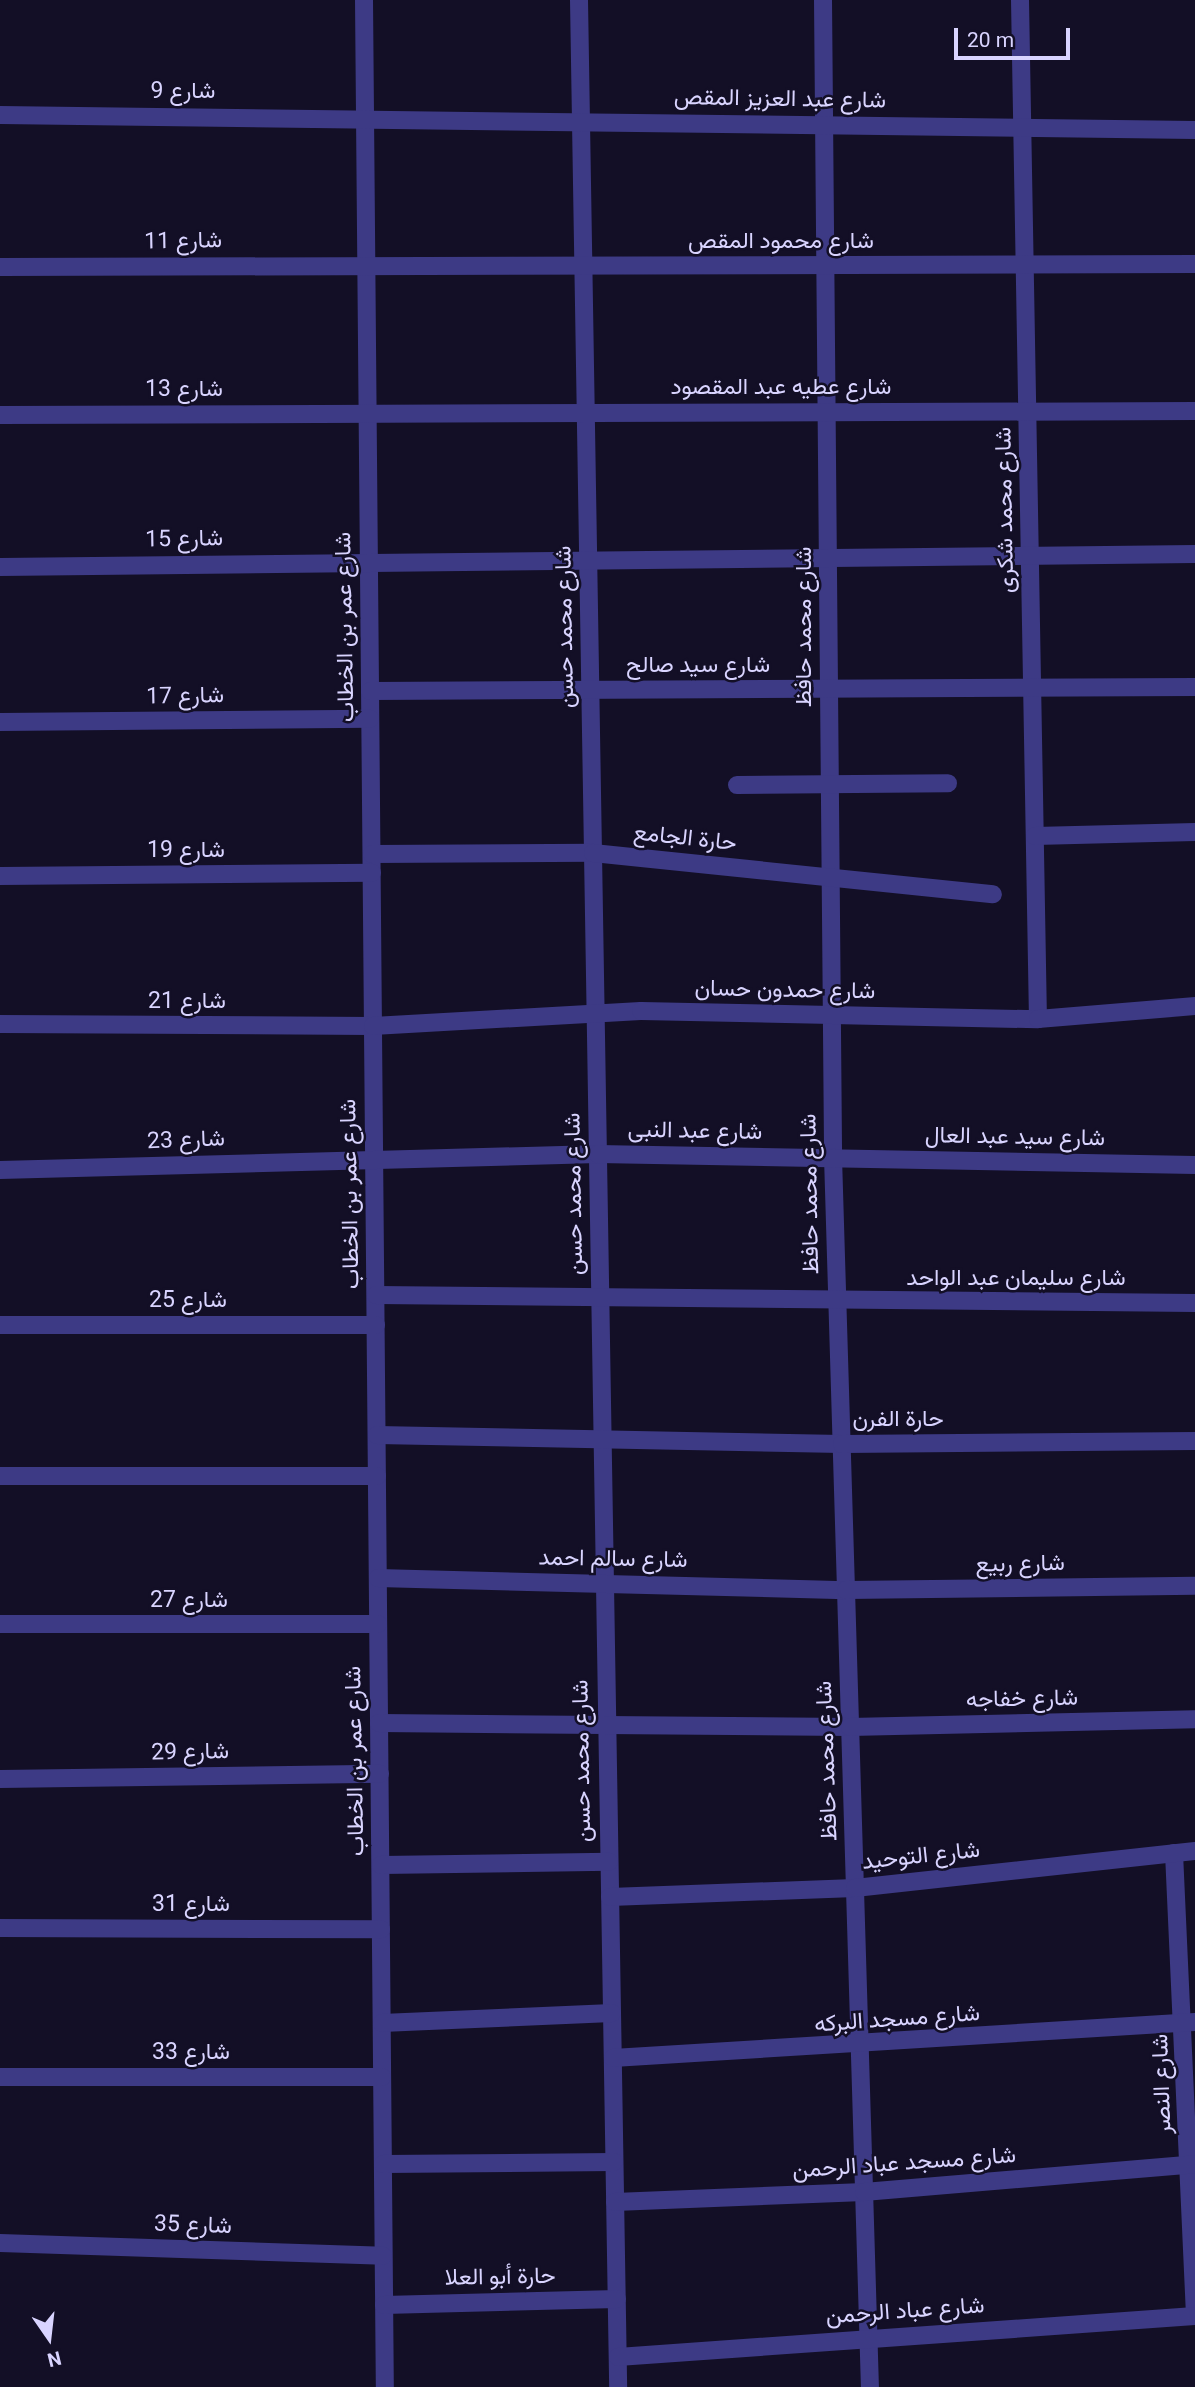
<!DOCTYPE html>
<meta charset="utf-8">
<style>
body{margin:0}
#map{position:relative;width:1195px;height:2387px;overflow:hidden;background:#130f26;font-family:Roboto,Vazirmatn,sans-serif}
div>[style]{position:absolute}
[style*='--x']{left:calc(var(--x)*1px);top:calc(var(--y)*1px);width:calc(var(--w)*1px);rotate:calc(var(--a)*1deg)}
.minor>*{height:18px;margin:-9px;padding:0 9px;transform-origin:9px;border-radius:9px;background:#3d3a85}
span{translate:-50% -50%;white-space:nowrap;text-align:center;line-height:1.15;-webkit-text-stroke:5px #130f26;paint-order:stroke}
.street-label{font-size:23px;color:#d9d4ff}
.north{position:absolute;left:14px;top:2303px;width:70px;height:70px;-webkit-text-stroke:5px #130f26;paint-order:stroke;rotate:166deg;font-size:19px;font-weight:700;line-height:28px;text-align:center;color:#d9d4ff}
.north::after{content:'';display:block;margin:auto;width:24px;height:32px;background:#d9d4ff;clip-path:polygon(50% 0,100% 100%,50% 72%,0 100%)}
.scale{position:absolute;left:954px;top:28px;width:116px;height:32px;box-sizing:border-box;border:4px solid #d9d4ff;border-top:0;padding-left:9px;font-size:21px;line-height:24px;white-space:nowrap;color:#d9d4ff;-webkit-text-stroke:5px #130f26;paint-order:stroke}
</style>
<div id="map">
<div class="minor">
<i style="--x:364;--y:0;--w:2387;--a:89.5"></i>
<i style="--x:579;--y:0;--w:2387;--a:89.06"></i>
<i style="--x:823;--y:0;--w:1157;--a:89.5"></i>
<i style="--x:833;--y:1157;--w:1231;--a:88.28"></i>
<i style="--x:1020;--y:0;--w:1019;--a:88.99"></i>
<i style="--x:0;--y:115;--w:1195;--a:0.72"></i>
<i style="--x:0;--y:267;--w:1195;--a:-0.14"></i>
<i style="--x:0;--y:415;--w:1195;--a:-0.19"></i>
<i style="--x:0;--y:567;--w:1195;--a:-0.62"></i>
<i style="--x:370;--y:691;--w:825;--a:-0.28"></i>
<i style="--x:0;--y:722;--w:370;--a:-0.5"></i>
<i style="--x:737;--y:785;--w:211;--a:-0.5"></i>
<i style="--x:1035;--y:836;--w:160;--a:-1.4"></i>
<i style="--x:372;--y:854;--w:221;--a:-0.3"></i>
<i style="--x:593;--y:853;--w:402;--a:5.9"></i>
<i style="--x:0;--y:876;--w:372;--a:-0.5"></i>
<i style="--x:0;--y:1024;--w:373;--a:0.3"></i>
<i style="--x:373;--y:1026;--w:268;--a:-3.2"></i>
<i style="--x:641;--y:1011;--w:397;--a:1.2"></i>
<i style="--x:1038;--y:1019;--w:158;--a:-4.7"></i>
<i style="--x:0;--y:1170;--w:598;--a:-1.53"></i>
<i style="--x:598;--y:1154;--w:597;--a:1.06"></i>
<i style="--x:376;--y:1295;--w:819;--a:0.56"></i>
<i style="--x:0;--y:1325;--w:376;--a:0"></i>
<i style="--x:377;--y:1435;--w:465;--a:1.1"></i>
<i style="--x:842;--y:1444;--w:353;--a:-0.5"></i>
<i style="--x:0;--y:1476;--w:377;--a:0"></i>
<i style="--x:378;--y:1578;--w:468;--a:1.5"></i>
<i style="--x:846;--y:1590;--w:349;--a:-0.7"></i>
<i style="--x:0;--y:1624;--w:378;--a:0"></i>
<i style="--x:379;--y:1723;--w:471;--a:0.5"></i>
<i style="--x:850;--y:1727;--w:345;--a:-1.3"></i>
<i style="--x:0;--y:1779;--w:380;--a:-0.8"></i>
<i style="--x:1174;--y:1853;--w:460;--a:87.4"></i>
<i style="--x:381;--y:1865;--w:228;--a:-0.8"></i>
<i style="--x:610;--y:1897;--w:245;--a:-2.1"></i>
<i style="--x:855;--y:1888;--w:342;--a:-6.2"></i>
<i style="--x:0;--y:1928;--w:381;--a:0.2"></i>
<i style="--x:382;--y:2023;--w:230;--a:-2.5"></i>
<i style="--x:613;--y:2058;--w:583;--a:-3.54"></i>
<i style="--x:0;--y:2077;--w:382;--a:0"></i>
<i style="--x:383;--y:2164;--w:231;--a:-0.5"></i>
<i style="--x:615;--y:2202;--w:249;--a:-2.3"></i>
<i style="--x:864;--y:2192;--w:332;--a:-4.8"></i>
<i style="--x:0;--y:2243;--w:383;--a:1.9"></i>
<i style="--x:384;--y:2305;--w:233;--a:-1.5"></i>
<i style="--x:618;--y:2357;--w:578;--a:-4.06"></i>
</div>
<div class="street-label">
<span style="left:183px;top:91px">شارع 9</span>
<span style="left:780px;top:99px;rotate:1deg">شارع عبد العزيز المقص</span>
<span style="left:183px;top:241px;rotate:-1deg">شارع 11</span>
<span style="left:781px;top:241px">شارع محمود المقص</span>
<span style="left:781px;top:387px">شارع عطيه عبد المقصود</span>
<span style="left:184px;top:389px">شارع 13</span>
<span style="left:1005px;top:510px;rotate:-91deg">شارع محمد شكرى</span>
<span style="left:184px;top:539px;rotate:-1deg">شارع 15</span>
<span style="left:345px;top:627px;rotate:-91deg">شارع عمر بن الخطاب</span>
<span style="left:565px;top:627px;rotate:-91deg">شارع محمد حسن</span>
<span style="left:804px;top:627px;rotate:-90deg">شارع محمد حافظ</span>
<span style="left:698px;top:665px">شارع سيد صالح</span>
<span style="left:185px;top:696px;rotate:-1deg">شارع 17</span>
<span style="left:685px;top:838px;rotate:6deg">حارة الجامع</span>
<span style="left:186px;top:850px">شارع 19</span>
<span style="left:785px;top:990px;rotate:1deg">شارع حمدون حسان</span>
<span style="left:187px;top:1001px">شارع 21</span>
<span style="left:695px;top:1131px;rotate:1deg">شارع عبد النبى</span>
<span style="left:1015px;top:1137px;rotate:1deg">شارع سيد عبد العال</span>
<span style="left:186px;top:1140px;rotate:-2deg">شارع 23</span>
<span style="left:350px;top:1194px;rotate:-91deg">شارع عمر بن الخطاب</span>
<span style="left:574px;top:1194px;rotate:-91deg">شارع محمد حسن</span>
<span style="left:810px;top:1194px;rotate:-91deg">شارع محمد حافظ</span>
<span style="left:1016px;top:1278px">شارع سليمان عبد الواحد</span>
<span style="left:188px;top:1300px">شارع 25</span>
<span style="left:898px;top:1419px">حارة الفرن</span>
<span style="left:613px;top:1559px;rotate:1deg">شارع سالم احمد</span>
<span style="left:1020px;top:1564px;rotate:-1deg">شارع ربيع</span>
<span style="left:189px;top:1600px">شارع 27</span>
<span style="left:1022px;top:1699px;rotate:-1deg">شارع خفاجه</span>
<span style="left:190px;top:1752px;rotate:-1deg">شارع 29</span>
<span style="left:355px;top:1761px;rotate:-91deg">شارع عمر بن الخطاب</span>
<span style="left:582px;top:1761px;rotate:-91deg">شارع محمد حسن</span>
<span style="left:827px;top:1761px;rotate:-92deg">شارع محمد حافظ</span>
<span style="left:921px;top:1856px;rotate:-6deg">شارع التوحيد</span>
<span style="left:191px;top:1904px">شارع 31</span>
<span style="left:897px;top:2019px;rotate:-4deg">شارع مسجد البركه</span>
<span style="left:191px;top:2052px">شارع 33</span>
<span style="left:1162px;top:2084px;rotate:-92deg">شارع النصر</span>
<span style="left:904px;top:2163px;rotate:-4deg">شارع مسجد عباد الرحمن</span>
<span style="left:193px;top:2225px;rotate:2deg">شارع 35</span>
<span style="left:500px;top:2277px;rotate:-1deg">حارة أبو العلا</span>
<span style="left:905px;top:2311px;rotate:-4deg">شارع عباد الرحمن</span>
</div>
<div class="north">N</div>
<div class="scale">20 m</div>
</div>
